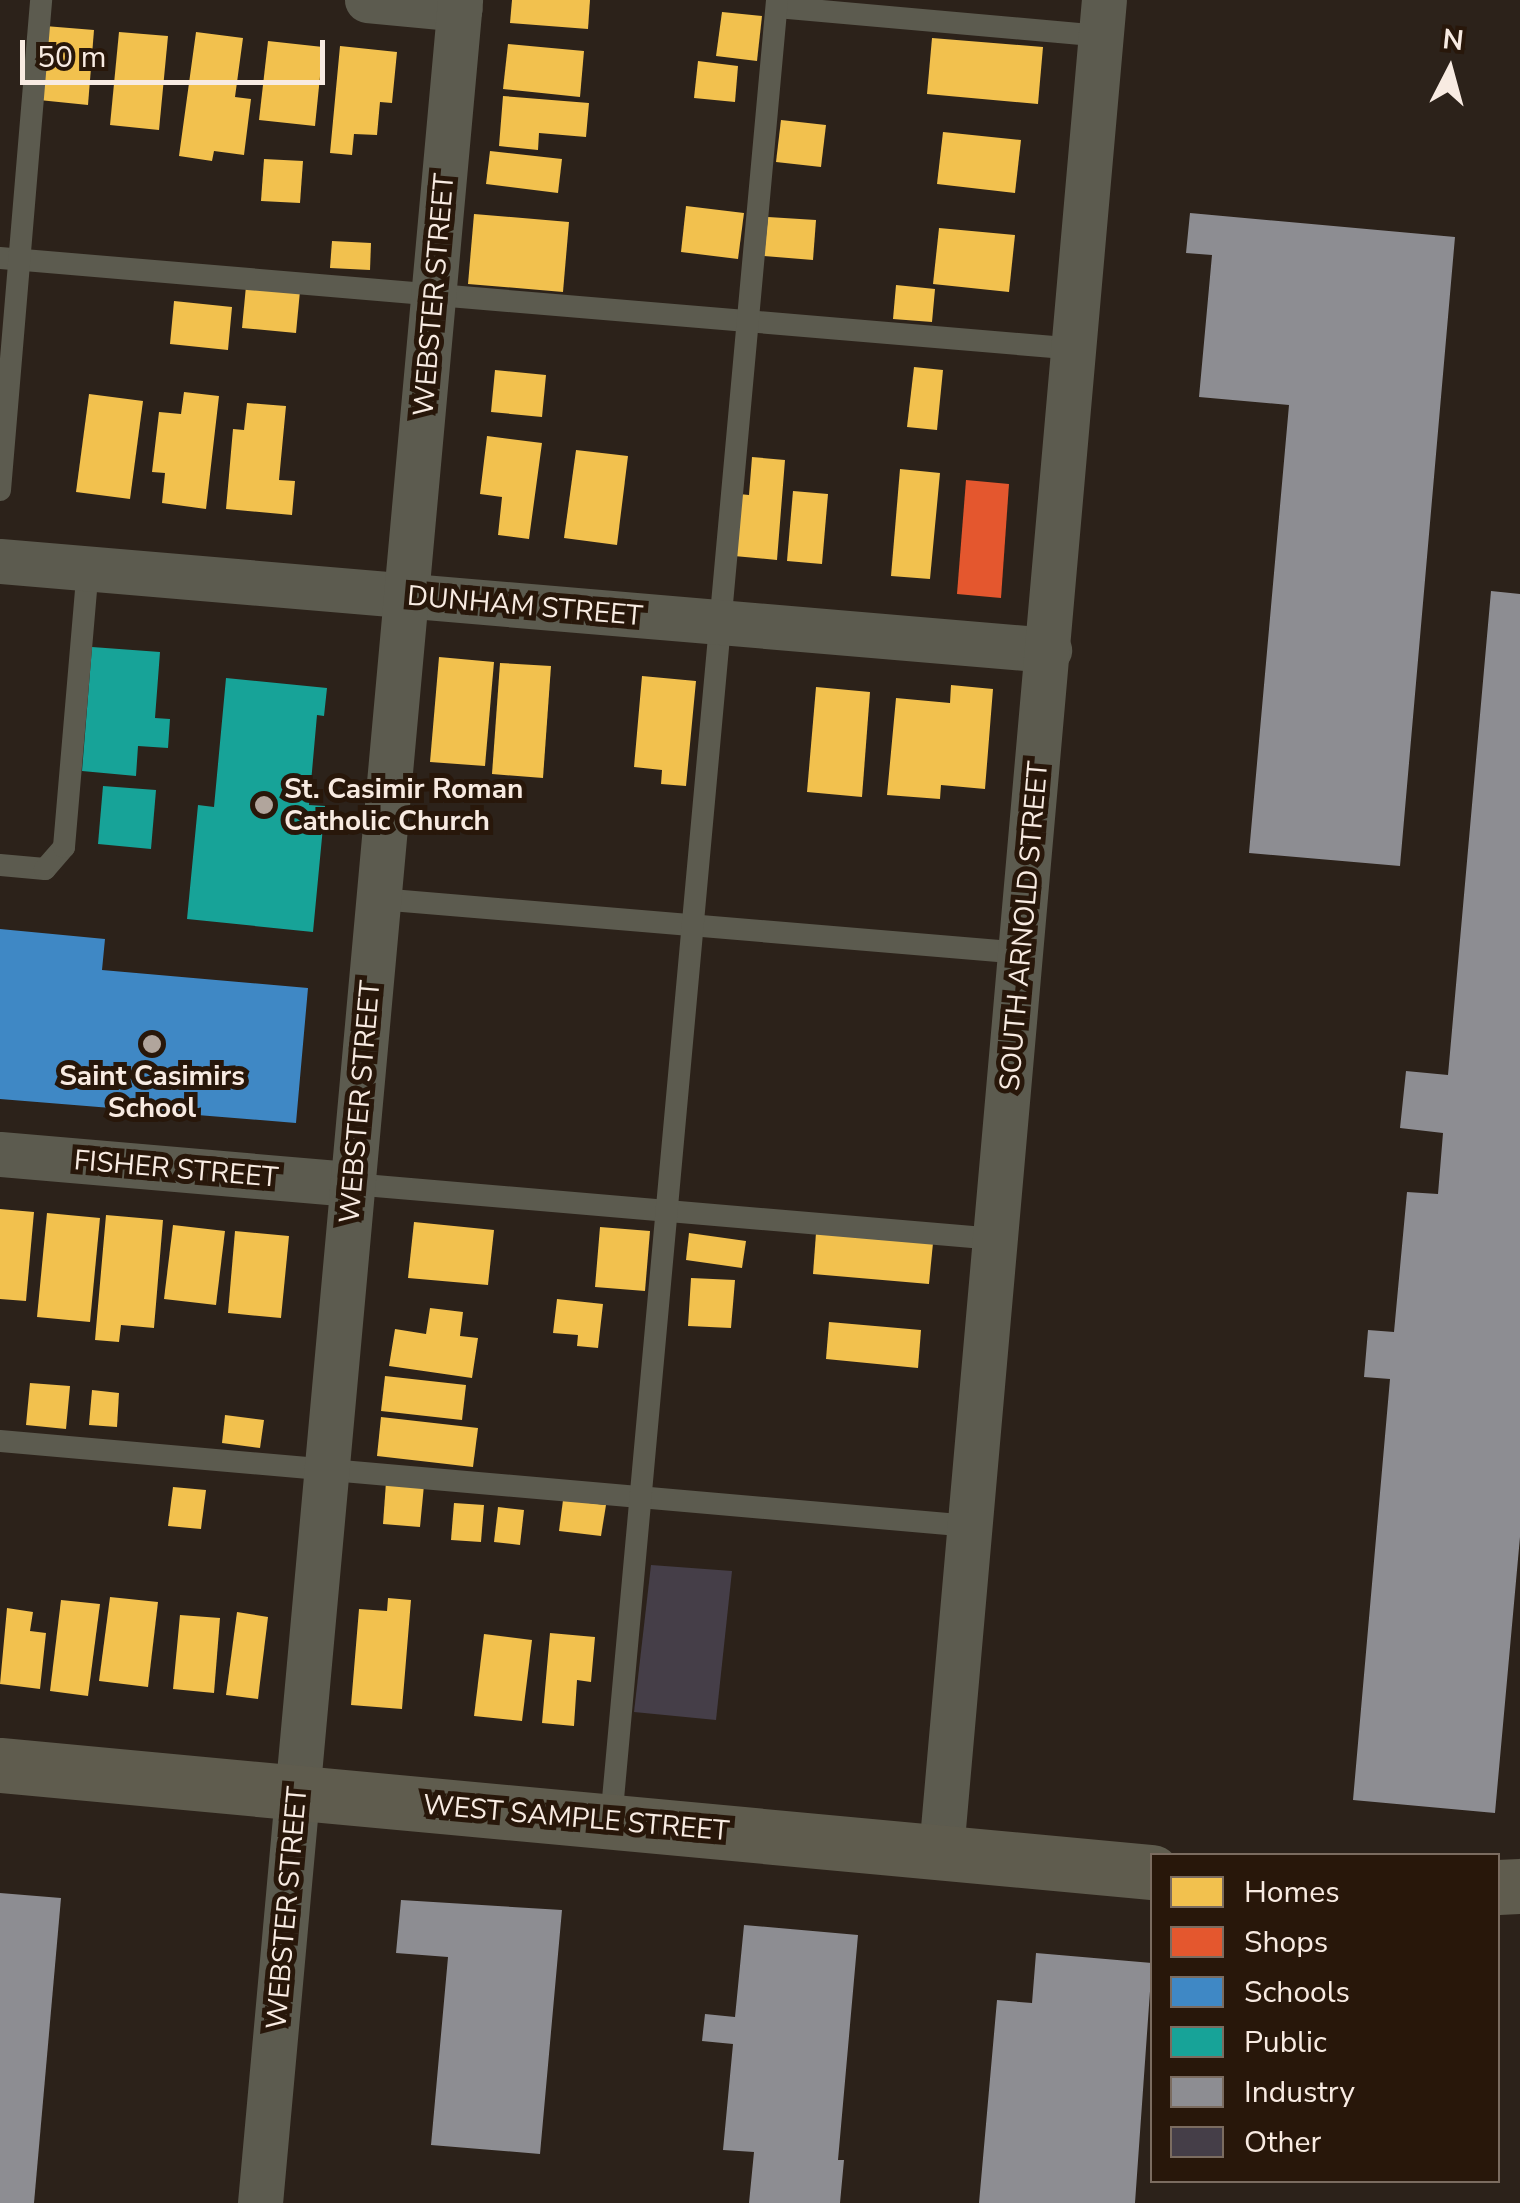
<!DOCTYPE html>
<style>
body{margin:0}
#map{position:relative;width:1520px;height:2203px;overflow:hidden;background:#2c221a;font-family:"Nunito Sans",sans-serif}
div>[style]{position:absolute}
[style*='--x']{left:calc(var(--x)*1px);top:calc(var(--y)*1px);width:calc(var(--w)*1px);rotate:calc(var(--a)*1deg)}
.homes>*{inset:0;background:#f2c14e}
.shops>*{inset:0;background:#e4572e}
.schools>*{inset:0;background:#3f88c5}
.public>*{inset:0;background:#17a398}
.industry>*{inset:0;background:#8d8d92}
.building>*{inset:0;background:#453e48}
.service>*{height:22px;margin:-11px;padding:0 11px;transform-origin:11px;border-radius:11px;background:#5c5b4f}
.minor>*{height:45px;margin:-22.5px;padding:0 22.5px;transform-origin:22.5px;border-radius:22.5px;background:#5c5b4f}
.secondary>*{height:55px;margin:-27.5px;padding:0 27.5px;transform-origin:27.5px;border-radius:27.5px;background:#5f5c4e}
.dots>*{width:28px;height:28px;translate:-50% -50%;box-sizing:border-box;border:5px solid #28170a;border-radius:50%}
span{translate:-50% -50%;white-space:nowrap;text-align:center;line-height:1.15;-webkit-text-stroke:10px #28170a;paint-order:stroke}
.street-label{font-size:28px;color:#f8ebe2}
.poi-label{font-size:28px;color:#f8ebe2;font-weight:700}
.left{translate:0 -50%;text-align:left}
.legend{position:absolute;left:1150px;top:1853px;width:350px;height:330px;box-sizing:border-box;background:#28170a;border:2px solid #7b6c60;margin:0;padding:12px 18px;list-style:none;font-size:30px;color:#f8ebe2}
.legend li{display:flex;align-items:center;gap:20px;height:50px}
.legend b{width:50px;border:2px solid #7b6c60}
.north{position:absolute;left:1400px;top:20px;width:100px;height:100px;-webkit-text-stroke:8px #28170a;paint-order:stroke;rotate:6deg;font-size:28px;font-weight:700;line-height:40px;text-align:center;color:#f8ebe2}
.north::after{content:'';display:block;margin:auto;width:35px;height:45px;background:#f8ebe2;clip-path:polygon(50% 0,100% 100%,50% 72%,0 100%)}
.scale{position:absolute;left:20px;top:40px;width:305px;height:45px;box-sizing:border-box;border:5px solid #f8ebe2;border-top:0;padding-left:12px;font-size:30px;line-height:35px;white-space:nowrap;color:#f8ebe2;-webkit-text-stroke:8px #28170a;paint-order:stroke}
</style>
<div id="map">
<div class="homes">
<i style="clip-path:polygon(512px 0,590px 0,588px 29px,510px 23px)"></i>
<i style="clip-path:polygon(722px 12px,762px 16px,757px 61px,716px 56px)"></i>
<i style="clip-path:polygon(45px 26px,94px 30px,88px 105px,39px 100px)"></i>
<i style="clip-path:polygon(119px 32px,168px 36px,159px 130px,110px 125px)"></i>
<i style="clip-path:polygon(196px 32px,243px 38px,235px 97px,251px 99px,244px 155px,214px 151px,212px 161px,179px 156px)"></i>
<i style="clip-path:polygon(932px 38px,1043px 47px,1038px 104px,927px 94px)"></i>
<i style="clip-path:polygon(268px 41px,323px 47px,315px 126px,259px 120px)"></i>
<i style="clip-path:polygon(508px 44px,584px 51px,580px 97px,503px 89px)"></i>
<i style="clip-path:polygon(340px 46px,397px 52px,392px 103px,380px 102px,377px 135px,354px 134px,352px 155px,330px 153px)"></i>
<i style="clip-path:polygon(698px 61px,738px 66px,735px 102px,694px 98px)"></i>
<i style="clip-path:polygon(503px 96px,589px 103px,586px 137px,539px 133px,538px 150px,499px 146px)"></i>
<i style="clip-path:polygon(781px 120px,826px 125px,821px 167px,776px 162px)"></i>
<i style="clip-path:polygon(943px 132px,1021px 140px,1015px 193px,937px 184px)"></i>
<i style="clip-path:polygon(490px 151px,562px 159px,558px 193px,486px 184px)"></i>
<i style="clip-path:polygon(264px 159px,303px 161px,300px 203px,261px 201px)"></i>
<i style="clip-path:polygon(686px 206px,744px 213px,738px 259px,681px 252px)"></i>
<i style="clip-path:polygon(474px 214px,569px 222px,563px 292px,468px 284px)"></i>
<i style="clip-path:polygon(768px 217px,816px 220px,813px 260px,764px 256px)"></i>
<i style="clip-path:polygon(939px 228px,1015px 235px,1009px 292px,933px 284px)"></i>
<i style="clip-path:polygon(332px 241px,371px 243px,370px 270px,330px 268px)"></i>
<i style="clip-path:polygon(896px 285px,935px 289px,932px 322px,893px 319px)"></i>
<i style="clip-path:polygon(246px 286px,300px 291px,296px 333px,242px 328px)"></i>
<i style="clip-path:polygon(174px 301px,232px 307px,228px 350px,170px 344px)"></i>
<i style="clip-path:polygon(914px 367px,943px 370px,937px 430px,907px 427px)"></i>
<i style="clip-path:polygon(495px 370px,546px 375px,542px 417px,491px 412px)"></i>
<i style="clip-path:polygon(184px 392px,219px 396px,206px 509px,162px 503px,165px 473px,152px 472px,159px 412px,181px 414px)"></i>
<i style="clip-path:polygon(89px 394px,143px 401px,130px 499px,76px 492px)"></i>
<i style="clip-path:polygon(247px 403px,286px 406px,279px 480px,295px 481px,292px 515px,226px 509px,233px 429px,244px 430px)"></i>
<i style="clip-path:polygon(487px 436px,542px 443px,529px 539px,498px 535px,502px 497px,480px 494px)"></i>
<i style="clip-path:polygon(576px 450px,628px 456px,617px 545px,564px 538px)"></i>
<i style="clip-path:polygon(752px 457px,785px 460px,777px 560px,734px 556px,739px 494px,749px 495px)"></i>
<i style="clip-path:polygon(900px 469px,940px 473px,930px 579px,891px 576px)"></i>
<i style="clip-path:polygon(793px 491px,828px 494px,822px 564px,787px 561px)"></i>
<i style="clip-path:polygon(439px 657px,494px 662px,485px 766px,430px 762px)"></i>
<i style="clip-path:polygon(500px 663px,551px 666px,543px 778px,492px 774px)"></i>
<i style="clip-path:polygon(642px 676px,696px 681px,686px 786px,661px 784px,662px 770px,634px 767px)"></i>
<i style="clip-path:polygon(951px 685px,993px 689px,985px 789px,941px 785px,940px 799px,887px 795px,896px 698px,950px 703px)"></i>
<i style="clip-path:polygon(816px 687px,870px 692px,862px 797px,807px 792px)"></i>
<i style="clip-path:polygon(0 1209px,34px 1212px,26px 1301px,0 1299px)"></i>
<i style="clip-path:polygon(47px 1213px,100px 1218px,90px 1322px,37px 1317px)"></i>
<i style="clip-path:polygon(106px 1215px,163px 1220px,154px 1328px,121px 1325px,119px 1342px,95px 1340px)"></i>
<i style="clip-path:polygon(414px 1222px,494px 1230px,488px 1285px,408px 1278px)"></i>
<i style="clip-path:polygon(173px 1225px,225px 1231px,216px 1305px,164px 1299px)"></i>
<i style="clip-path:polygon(600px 1227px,650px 1231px,645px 1291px,595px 1287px)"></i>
<i style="clip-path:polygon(235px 1231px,289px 1236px,281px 1318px,228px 1313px)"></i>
<i style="clip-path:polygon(689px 1233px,746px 1241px,742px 1268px,686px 1260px)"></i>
<i style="clip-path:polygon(816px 1233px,933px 1243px,929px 1284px,813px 1274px)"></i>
<i style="clip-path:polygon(691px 1278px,735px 1280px,731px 1328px,688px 1326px)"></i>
<i style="clip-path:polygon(557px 1299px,603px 1304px,598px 1348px,577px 1346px,578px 1335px,553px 1333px)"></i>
<i style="clip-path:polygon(430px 1308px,463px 1312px,460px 1336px,478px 1338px,472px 1378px,389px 1366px,395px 1329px,426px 1334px)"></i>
<i style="clip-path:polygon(829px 1322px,921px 1330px,918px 1368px,826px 1359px)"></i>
<i style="clip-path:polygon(385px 1376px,466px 1385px,462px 1420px,381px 1411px)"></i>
<i style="clip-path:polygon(30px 1383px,70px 1386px,66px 1429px,26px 1425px)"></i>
<i style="clip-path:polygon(92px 1390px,119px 1393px,117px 1427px,89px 1425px)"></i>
<i style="clip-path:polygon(225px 1415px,264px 1420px,260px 1448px,222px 1443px)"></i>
<i style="clip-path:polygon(381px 1417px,478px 1428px,473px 1467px,377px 1456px)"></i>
<i style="clip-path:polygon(386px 1482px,424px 1485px,420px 1527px,383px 1524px)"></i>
<i style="clip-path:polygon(173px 1487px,206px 1490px,201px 1529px,168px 1526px)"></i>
<i style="clip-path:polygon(563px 1500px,606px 1505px,601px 1536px,559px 1531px)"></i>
<i style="clip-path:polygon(454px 1503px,484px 1505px,481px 1542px,451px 1540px)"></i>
<i style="clip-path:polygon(498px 1507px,524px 1510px,520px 1545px,494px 1542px)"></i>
<i style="clip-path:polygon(110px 1597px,158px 1602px,148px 1687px,99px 1681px)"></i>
<i style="clip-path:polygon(388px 1598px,411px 1600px,402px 1709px,351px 1705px,359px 1609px,387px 1611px)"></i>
<i style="clip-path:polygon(61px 1600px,100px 1604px,88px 1696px,50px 1691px)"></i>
<i style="clip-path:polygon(7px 1608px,33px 1612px,30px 1631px,46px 1633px,40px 1689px,0 1684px)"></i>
<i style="clip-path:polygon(237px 1612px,268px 1617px,258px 1699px,226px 1695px)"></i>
<i style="clip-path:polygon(180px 1615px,220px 1618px,214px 1693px,173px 1689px)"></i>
<i style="clip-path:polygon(550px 1633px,595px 1637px,591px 1682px,577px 1680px,574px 1726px,542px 1723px)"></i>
<i style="clip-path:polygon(484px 1634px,532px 1640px,522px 1721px,474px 1716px)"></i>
</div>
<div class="shops">
<i style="clip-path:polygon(966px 480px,1009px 484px,1001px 598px,957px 594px)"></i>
</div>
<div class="schools">
<i style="clip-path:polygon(0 929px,105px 939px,102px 970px,308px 988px,296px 1123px,0 1099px)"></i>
</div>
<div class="public">
<i style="clip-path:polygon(92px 647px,160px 652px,155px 718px,170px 719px,168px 748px,138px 746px,136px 776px,82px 771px)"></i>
<i style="clip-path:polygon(226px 678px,327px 688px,324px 716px,317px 715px,309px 805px,325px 806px,313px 932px,187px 919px,198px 805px,214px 807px)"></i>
<i style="clip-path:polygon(103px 786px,156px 790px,151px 849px,98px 844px)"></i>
</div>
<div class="industry">
<i style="clip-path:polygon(1190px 213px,1455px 237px,1400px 866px,1249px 853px,1289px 405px,1199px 397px,1212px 255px,1186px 253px)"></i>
<i style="clip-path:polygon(1491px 591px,1520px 594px,1520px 1537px,1495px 1813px,1353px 1800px,1390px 1379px,1364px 1377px,1368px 1330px,1394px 1332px,1407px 1192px,1438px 1194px,1443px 1133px,1400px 1128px,1406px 1071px,1448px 1075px)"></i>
<i style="clip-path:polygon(0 1893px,61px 1898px,34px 2203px,0 2203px)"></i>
<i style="clip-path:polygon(401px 1900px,562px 1910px,540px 2154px,431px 2145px,448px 1957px,396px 1953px)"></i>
<i style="clip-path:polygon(744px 1925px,858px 1935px,838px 2160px,844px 2160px,840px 2203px,749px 2203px,754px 2152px,723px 2150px,733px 2044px,702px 2041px,705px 2014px,735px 2017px)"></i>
<i style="clip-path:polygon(1036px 1953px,1152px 1963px,1135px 2203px,979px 2203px,997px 2000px,1032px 2003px)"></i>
</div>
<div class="building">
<i style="clip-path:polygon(651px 1565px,732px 1571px,716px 1720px,634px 1712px)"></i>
</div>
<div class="service">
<i style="--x:777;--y:7;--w:325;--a:5.1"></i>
<i style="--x:0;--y:258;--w:1081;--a:4.83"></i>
<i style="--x:0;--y:490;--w:492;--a:-85.2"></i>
<i style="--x:0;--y:865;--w:45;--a:5.1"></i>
<i style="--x:45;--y:869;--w:29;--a:-49"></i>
<i style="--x:64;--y:847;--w:280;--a:-85.1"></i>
<i style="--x:379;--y:899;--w:645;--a:4.8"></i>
<i style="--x:352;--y:1184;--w:646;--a:4.88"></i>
<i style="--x:0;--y:1441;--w:974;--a:5.01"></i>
<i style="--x:611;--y:1821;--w:1829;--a:-84.79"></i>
</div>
<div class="minor">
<i style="--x:367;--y:0;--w:93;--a:5.5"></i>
<i style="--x:0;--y:561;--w:1053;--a:4.85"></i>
<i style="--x:0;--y:1154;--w:353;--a:4.9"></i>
<i style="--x:941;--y:1851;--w:1858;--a:-84.97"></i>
<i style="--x:260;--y:2203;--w:2212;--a:-84.81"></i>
</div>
<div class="secondary">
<i style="--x:0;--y:1765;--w:1157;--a:5.31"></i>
<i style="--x:1498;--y:1887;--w:22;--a:-3"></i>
</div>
<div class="dots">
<i style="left:264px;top:805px;background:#b1a59c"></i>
<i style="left:152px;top:1044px;background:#b1a59c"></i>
</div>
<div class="street-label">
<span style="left:434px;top:295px;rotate:-85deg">WEBSTER STREET</span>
<span style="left:525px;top:606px;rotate:5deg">DUNHAM STREET</span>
<span style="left:1024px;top:926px;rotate:-85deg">SOUTH ARNOLD STREET</span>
<span style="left:360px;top:1102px;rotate:-85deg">WEBSTER STREET</span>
<span style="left:176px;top:1169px;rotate:5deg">FISHER STREET</span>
<span style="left:576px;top:1818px;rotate:5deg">WEST SAMPLE STREET</span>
<span style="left:287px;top:1908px;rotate:-85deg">WEBSTER STREET</span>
</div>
<div class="poi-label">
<span class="left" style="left:284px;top:805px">St. Casimir Roman<br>Catholic Church</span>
<span style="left:152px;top:1092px">Saint Casimirs<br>School</span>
</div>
<ul class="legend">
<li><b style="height:28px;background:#f2c14e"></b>Homes</li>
<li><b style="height:28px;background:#e4572e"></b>Shops</li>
<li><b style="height:28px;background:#3f88c5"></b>Schools</li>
<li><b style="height:28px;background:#17a398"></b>Public</li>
<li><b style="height:28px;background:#8d8d92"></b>Industry</li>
<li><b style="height:28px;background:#453e48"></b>Other</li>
</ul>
<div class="north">N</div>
<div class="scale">50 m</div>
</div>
